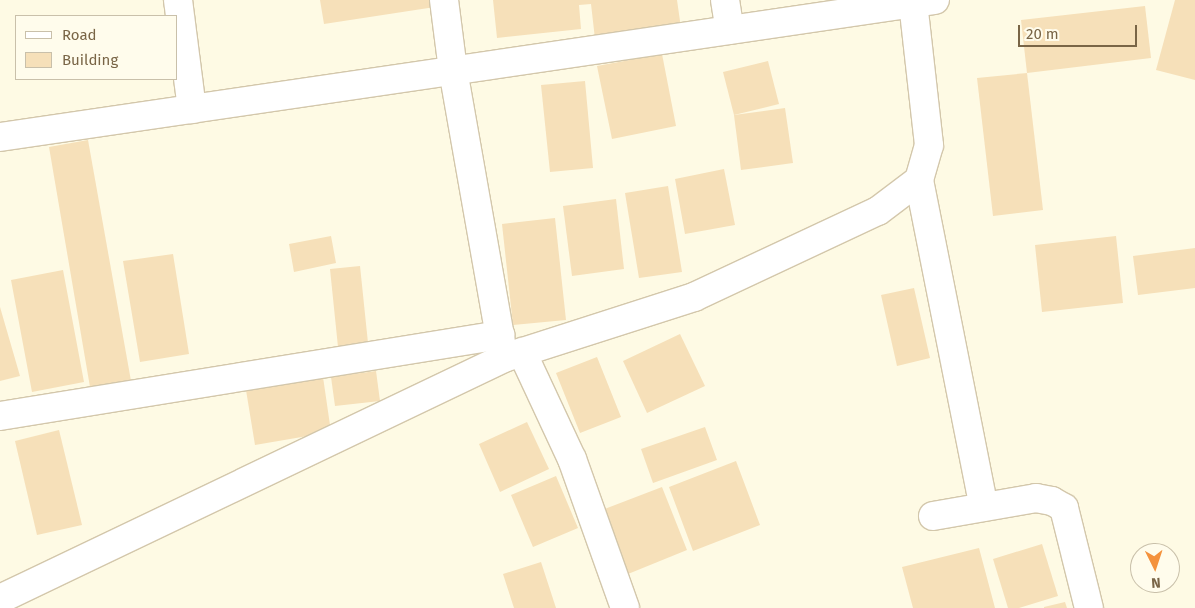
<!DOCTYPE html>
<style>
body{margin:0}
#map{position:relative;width:1195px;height:608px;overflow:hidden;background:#fefae4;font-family:"Fira Sans",sans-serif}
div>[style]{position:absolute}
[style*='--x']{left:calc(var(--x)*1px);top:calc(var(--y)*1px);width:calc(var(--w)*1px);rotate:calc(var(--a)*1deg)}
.building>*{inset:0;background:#f6e0b9}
.roads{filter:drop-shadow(1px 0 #d3c7ab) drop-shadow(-1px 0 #d3c7ab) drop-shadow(0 1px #d3c7ab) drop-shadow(0 -1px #d3c7ab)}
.minor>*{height:28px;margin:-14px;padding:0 14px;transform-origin:14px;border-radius:14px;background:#fff}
span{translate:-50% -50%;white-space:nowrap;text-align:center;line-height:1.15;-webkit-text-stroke:4px #fffcec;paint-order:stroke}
.legend{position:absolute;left:15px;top:15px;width:162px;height:65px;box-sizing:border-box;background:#fffcec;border:1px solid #c9c0aa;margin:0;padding:6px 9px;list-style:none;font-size:15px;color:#796546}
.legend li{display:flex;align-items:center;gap:10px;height:25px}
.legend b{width:25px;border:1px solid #c9c0aa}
.north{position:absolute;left:1130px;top:543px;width:50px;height:50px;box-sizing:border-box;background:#fffcec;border:1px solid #c9c0aa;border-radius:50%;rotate:176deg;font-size:14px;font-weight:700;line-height:20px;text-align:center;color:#796546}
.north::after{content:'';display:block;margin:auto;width:18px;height:22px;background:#f4923d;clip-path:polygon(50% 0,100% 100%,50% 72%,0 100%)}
.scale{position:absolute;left:1018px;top:25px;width:119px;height:22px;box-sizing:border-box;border:2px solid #796546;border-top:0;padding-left:6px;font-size:15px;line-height:18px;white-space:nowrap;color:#796546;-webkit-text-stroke:4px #fffcec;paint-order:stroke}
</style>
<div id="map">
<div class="building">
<i style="clip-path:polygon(320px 0,434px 0,435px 7px,324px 24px)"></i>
<i style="clip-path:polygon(493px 0,677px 0,681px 28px,595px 39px,591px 4px,579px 5px,581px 29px,497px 38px)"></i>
<i style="clip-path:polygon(1175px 0,1195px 0,1195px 80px,1156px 70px)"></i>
<i style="clip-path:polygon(1145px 6px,1151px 58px,1027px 73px,1021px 20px)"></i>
<i style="clip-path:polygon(662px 54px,676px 126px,612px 139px,597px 66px)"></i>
<i style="clip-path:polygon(768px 61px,779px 104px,734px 115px,723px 72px)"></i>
<i style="clip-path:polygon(1027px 73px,1043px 210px,993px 216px,977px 78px)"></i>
<i style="clip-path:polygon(585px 81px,593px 168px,550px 172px,541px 85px)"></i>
<i style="clip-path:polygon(785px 108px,793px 163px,741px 170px,734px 115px)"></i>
<i style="clip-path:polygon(88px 140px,131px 381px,90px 387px,49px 147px)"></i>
<i style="clip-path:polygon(724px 169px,735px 225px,685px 234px,675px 179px)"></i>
<i style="clip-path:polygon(668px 186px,682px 272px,639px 278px,625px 193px)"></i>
<i style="clip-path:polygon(616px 199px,624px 269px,572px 276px,563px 206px)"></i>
<i style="clip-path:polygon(555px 218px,566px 320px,513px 325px,502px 224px)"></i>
<i style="clip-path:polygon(331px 236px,336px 263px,294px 272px,289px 244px)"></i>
<i style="clip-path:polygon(1116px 236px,1123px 303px,1042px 312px,1035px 245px)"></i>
<i style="clip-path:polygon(1195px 248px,1195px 288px,1138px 295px,1133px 256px)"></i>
<i style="clip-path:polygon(173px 254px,189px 354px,140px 362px,123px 261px)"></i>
<i style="clip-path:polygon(360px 266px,368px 343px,338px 347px,330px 269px)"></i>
<i style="clip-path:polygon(63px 270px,84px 382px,32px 392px,11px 280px)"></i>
<i style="clip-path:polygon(914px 288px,930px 358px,897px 366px,881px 295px)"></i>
<i style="clip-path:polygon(0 307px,20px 376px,0 381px)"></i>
<i style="clip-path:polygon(680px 334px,705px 386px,647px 413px,623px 361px)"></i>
<i style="clip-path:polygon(597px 357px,621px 417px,580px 433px,556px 373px)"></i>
<i style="clip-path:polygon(376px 371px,380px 401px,335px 406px,331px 377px)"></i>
<i style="clip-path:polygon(323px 377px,331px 432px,255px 445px,246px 390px)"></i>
<i style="clip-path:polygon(527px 422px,549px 469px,500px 492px,479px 444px)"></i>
<i style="clip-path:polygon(705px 427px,717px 460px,653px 483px,641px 449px)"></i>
<i style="clip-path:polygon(59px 430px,82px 525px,37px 535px,15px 441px)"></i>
<i style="clip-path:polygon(736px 461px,760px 525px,693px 551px,669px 487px)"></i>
<i style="clip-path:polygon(556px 476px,578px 528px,533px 547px,511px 495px)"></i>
<i style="clip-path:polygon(662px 487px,687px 550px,628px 574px,602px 510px)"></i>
<i style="clip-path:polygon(1042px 544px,1058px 596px,1019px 608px,1008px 608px,993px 559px)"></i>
<i style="clip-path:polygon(979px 548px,995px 608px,913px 608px,902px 567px)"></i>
<i style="clip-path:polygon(541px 562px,556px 608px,514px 608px,503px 574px)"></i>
<i style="clip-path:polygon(1065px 602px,1067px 608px,1044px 608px,1044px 607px)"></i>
</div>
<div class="roads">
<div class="minor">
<i style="--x:178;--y:0;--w:110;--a:82.7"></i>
<i style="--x:444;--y:0;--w:71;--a:82.7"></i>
<i style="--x:453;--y:70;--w:288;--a:80"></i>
<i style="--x:725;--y:0;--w:30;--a:81"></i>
<i style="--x:0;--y:137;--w:945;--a:-8.34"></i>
<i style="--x:919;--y:180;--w:333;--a:78.8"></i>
<i style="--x:522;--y:352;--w:118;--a:65"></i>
<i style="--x:572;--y:459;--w:158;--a:70.4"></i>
<i style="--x:0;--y:416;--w:507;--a:-9.2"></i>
<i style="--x:933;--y:516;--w:105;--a:-9.9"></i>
<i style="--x:1036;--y:498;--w:16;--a:11"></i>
<i style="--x:1052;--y:501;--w:14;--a:30"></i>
<i style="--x:1064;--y:508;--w:103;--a:76"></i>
<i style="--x:0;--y:599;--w:559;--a:-25.56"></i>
<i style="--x:504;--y:358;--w:200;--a:-17.8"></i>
<i style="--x:694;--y:297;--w:203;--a:-25.1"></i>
<i style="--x:878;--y:211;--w:51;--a:-37.1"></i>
<i style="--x:919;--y:180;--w:36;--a:-74"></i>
<i style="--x:929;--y:145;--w:143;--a:-96.4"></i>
</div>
</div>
<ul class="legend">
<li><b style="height:6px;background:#fff"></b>Road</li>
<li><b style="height:14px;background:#f6e0b9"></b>Building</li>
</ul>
<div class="north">N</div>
<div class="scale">20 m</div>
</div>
